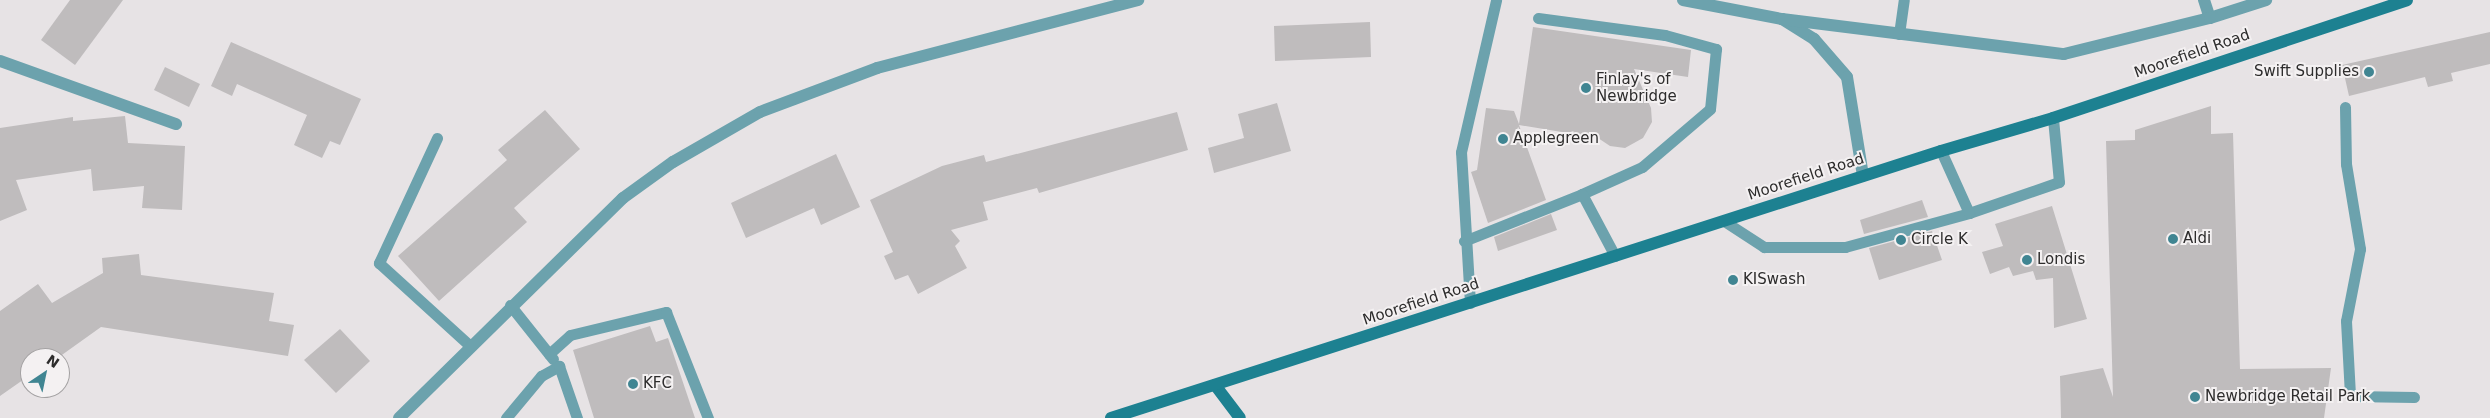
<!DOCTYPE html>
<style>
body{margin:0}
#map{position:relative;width:2490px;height:418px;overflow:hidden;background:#e7e3e5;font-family:"DejaVu Sans",sans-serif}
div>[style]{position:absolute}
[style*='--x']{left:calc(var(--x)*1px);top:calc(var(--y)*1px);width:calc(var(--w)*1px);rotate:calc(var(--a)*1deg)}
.building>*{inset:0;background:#bfbcbd}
.lane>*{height:11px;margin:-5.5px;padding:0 5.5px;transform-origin:5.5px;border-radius:5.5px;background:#6ca2ad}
.street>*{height:12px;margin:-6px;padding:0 6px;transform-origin:6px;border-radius:6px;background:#6ca2ad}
.secondary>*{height:12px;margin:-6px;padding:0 6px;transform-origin:6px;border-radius:6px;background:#1d8191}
.dots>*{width:14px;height:14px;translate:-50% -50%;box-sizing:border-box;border:2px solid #f4f1f2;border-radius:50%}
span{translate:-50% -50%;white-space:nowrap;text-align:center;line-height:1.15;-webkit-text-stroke:4px #f4f1f2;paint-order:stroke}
.street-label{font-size:15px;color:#2d2c2c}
.poi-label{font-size:15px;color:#2d2c2c}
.right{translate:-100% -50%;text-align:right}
.left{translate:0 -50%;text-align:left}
.north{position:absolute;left:20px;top:348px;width:50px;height:50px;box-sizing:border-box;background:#f4f1f2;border:1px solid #a4a2a3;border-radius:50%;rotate:34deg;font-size:14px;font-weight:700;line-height:20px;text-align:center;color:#2d2c2c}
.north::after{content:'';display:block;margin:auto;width:18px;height:22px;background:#408592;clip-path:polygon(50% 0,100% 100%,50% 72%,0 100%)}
</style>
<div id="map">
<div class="building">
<i style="clip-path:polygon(70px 0,123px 0,75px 65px,41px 40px)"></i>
<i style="clip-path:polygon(1370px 22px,1371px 57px,1275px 61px,1274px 26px)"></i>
<i style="clip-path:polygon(1533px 27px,1691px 50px,1688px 77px,1634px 69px,1651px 108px,1652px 122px,1643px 138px,1625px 148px,1610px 146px,1598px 138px,1519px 125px,1546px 200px,1488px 223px,1471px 172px,1477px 170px,1486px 108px,1514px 111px,1519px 124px)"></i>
<i style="clip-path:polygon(2490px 32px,2490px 64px,2451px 73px,2453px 81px,2428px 87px,2425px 77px,2349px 96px,2342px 65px)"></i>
<i style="clip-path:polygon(231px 42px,361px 99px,340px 145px,330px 141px,322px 158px,294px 145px,307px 115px,237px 84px,232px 96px,211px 86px)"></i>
<i style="clip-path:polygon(165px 67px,200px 84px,189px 107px,154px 90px)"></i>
<i style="clip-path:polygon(1277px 103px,1291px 151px,1214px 173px,1208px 148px,1244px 138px,1238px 114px)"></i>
<i style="clip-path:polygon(2211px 106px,2211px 134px,2233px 133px,2240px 369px,2331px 368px,2324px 418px,2061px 418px,2060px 376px,2103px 368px,2113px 397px,2106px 141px,2135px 140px,2135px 130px)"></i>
<i style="clip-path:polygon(545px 110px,580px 149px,514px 208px,527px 222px,439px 301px,398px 256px,507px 160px,498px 150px)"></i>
<i style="clip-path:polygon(1177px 112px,1188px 150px,1039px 193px,1037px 188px,983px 202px,988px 220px,951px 230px,960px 241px,955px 246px,967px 268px,918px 294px,908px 275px,895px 280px,884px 256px,893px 252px,870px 200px,942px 166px,984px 155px,986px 162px)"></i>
<i style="clip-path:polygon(125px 116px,128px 143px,185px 146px,182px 210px,142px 208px,144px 186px,93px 191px,91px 169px,16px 180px,27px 210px,0 221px,0 128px,73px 117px,73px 121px)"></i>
<i style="clip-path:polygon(836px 154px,860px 207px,821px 225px,814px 208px,746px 238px,731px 203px)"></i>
<i style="clip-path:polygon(1922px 200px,1928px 217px,1864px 234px,1860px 220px)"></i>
<i style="clip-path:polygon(2052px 206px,2087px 319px,2054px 328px,2053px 278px,2036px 280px,2033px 271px,2013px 276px,2009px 267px,1990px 274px,1982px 252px,2003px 246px,1995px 224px)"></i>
<i style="clip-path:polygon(1551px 214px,1557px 230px,1498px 251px,1494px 237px)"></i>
<i style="clip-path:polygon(1932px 231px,1942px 260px,1879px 280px,1869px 248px)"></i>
<i style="clip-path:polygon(139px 254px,141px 275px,274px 293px,269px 321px,294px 325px,288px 356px,101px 327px,59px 357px,30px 358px,30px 375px,0 396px,0 311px,38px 284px,52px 303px,103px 273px,102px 258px)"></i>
<i style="clip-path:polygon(650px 326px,656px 342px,668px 338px,695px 418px,594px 418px,573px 350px)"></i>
<i style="clip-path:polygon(340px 329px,370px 361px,336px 393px,304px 360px)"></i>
</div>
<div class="lane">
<i style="--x:1538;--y:18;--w:128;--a:7.6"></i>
<i style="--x:1665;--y:35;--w:53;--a:15.4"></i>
<i style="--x:1716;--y:49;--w:60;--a:95.7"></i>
<i style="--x:1710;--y:109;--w:89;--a:139.5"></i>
<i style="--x:1642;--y:167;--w:66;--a:155.8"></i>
<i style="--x:1899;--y:34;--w:34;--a:-82"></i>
<i style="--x:2345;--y:107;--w:57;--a:89"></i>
<i style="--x:2346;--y:164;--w:86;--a:80.6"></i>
<i style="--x:2360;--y:249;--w:73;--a:101"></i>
<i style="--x:2346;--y:321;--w:75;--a:86.9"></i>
<i style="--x:2350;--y:396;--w:64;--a:0.9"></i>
<i style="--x:437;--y:138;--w:138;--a:114.9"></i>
<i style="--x:379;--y:263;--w:122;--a:42.3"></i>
<i style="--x:1969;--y:213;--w:95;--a:-19"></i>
<i style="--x:2059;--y:182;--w:64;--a:-95.4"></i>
<i style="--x:1724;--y:221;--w:48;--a:33"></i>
<i style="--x:1764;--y:247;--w:81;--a:0"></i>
<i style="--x:1845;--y:247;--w:129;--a:-15.3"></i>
<i style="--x:1969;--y:213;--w:68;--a:-114.3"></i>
<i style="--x:1464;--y:241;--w:127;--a:-21.7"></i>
<i style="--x:1582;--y:194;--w:70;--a:62"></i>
<i style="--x:1470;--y:303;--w:151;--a:-93.4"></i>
<i style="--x:1461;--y:152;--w:156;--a:-77"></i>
<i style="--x:510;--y:305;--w:69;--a:51.5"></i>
<i style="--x:549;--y:354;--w:28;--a:-42"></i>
<i style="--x:570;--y:335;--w:99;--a:-13.5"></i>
<i style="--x:666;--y:312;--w:114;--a:68.4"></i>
<i style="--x:506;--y:418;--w:55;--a:-50.2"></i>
<i style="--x:541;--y:376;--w:21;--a:-29"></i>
<i style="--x:559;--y:366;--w:55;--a:70.9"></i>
</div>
<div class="street">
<i style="--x:1683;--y:0;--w:101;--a:10.9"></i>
<i style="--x:1782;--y:19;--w:38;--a:32"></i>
<i style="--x:1814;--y:39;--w:50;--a:49"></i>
<i style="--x:1847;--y:77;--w:100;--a:80.8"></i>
<i style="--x:2204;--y:0;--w:19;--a:72"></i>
<i style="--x:1782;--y:19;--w:284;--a:7.1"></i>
<i style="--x:2064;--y:54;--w:150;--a:-13.9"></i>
<i style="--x:2210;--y:18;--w:59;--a:-17.8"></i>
<i style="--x:0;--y:61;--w:187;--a:19.7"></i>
<i style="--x:399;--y:418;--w:314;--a:-44.5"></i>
<i style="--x:623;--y:198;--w:62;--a:-35.8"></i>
<i style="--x:673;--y:162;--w:100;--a:-29.9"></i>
<i style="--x:760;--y:112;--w:125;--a:-20.6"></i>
<i style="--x:877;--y:68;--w:270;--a:-14.6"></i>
</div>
<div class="secondary">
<i style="--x:1215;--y:385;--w:41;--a:52.9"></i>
<i style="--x:1111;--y:418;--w:872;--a:-17.83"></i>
<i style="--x:1941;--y:151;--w:117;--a:-16.4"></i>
<i style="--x:2053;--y:118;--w:373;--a:-18.4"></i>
</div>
<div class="dots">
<i style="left:2369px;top:72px;background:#408592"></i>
<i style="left:1586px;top:88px;background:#408592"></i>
<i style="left:1503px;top:139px;background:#408592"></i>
<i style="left:2173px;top:239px;background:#408592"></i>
<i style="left:1901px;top:240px;background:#408592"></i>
<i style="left:2027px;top:260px;background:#408592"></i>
<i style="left:1733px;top:280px;background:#408592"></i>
<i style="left:633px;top:384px;background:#408592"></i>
<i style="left:2195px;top:397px;background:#408592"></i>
</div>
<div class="street-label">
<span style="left:2192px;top:54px;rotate:-19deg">Moorefield Road</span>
<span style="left:1806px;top:177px;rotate:-18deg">Moorefield Road</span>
<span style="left:1421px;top:302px;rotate:-18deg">Moorefield Road</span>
</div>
<div class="poi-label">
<span class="right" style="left:2359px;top:72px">Swift Supplies</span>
<span class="left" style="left:1596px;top:88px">Finlay's of<br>Newbridge</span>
<span class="left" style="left:1513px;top:139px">Applegreen</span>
<span class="left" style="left:2183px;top:239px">Aldi</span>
<span class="left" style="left:1911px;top:240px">Circle K</span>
<span class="left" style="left:2037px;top:260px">Londis</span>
<span class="left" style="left:1743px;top:280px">KISwash</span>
<span class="left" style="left:643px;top:384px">KFC</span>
<span class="left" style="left:2205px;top:397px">Newbridge Retail Park</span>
</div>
<div class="north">N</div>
</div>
